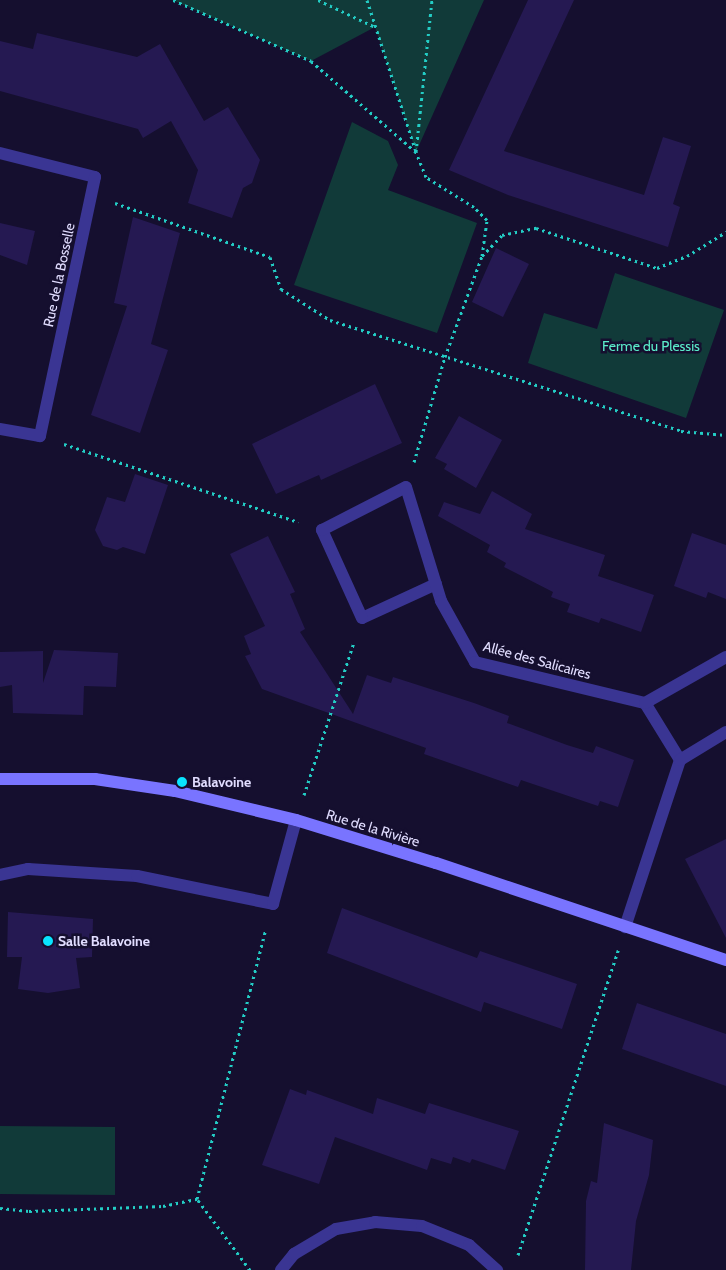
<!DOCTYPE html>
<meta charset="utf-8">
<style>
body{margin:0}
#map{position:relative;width:726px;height:1270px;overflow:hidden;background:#150f2f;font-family:Cabin,sans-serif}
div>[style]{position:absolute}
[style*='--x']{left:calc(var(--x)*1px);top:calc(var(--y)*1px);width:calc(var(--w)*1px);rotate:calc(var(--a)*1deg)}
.green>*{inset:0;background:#113a39}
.building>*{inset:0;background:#251952}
.path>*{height:3px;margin-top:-1.5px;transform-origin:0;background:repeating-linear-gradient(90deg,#23cdc5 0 2.5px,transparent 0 6.5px)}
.lane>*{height:12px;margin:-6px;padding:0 6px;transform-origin:6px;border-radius:6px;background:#3a3593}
.street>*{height:12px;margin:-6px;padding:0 6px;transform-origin:6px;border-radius:6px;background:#3a3593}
.secondary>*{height:12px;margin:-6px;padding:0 6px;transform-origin:6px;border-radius:6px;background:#7974ff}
.dots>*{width:14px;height:14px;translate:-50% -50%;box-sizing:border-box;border:2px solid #150f2f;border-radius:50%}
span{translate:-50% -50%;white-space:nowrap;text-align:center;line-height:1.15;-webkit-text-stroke:5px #150f2f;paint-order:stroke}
.street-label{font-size:14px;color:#e1ddff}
.park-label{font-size:14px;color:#5bedca}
.poi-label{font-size:14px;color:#e1ddff;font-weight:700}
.left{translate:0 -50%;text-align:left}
</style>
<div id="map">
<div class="green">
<i style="clip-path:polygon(172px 0,484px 0,416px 152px,375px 27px,311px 61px)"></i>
<i style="clip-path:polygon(352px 122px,388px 141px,398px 165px,388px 190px,477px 223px,437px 333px,294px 285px)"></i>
<i style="clip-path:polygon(615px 273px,724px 310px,686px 418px,528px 363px,544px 313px,597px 329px)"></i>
<i style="clip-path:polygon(0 1126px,115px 1127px,115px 1195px,0 1194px)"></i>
</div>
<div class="building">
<i style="clip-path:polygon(528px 0,574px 0,504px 151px,644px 195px,663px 137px,691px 146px,673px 204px,680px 207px,668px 247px,508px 195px,449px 170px)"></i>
<i style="clip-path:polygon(37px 33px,137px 57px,160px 44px,204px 121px,228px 107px,260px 160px,252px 183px,243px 188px,232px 218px,188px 203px,198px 170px,171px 121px,143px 138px,138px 129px,0 91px,0 41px,33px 49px)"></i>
<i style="clip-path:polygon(133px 217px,180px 233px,151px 344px,168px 350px,140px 433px,91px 415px,127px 306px,114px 303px)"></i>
<i style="clip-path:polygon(0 223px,35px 231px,27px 265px,0 255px)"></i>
<i style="clip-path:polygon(496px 248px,529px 264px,503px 317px,472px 302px)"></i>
<i style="clip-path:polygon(375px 384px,402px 443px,321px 480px,319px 475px,276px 494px,252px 444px)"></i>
<i style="clip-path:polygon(459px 416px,502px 440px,476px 488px,444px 469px,447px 464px,435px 458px)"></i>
<i style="clip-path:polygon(135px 474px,168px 485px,145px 554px,123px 547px,117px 550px,103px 546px,95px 530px,107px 497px,125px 502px)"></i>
<i style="clip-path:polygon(492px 491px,532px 514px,525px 529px,605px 555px,598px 576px,654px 595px,641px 632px,601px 618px,599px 623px,567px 612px,570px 604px,551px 597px,553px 592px,504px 567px,506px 563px,487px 552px,490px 545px,438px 516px,444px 502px,480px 514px)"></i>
<i style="clip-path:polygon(692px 533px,726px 545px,726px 599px,708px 592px,706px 598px,674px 586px)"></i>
<i style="clip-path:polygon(268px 536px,295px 592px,290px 594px,305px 629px,300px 632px,353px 714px,367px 675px,391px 683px,393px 677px,474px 703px,509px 716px,507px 723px,567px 745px,593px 753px,596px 746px,634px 760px,618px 807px,600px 801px,598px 806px,521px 780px,518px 787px,424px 754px,426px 748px,262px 689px,245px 656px,251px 654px,244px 636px,265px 626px,230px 554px)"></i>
<i style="clip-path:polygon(54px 650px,118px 653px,116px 687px,84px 686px,83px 715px,13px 713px,12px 685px,0 687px,0 652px,43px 651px,43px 683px)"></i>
<i style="clip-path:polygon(726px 839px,726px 938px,685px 859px)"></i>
<i style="clip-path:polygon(342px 908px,477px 958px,480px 951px,577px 984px,562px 1029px,484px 1002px,481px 1012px,327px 953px)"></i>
<i style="clip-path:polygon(8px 912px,93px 919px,92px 957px,76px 958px,80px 988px,48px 993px,18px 989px,22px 957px,7px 957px)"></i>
<i style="clip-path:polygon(637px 1003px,726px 1034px,726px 1086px,622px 1049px)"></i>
<i style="clip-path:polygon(290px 1089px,306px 1095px,307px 1090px,373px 1114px,377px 1098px,425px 1114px,429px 1103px,519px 1131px,505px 1170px,472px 1159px,470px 1163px,453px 1157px,451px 1164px,431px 1158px,427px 1170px,335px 1137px,319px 1184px,262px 1165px)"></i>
<i style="clip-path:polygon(604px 1123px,653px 1140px,649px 1175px,636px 1221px,631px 1270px,585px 1270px,586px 1201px,591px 1181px,597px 1183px)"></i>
</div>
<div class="path">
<i style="--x:173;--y:0;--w:151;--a:23.8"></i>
<i style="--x:311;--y:61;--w:139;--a:40.9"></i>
<i style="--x:318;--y:0;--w:63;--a:25.3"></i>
<i style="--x:367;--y:0;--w:157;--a:72.1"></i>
<i style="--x:115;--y:203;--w:164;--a:19.2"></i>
<i style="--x:270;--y:257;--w:34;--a:71"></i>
<i style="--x:281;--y:289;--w:58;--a:32.3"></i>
<i style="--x:330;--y:320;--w:368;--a:17.5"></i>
<i style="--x:681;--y:431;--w:45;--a:5.1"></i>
<i style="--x:482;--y:256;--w:29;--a:-46"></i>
<i style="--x:502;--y:235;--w:35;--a:-12"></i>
<i style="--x:536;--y:228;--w:127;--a:18.3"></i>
<i style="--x:657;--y:268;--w:32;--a:-22"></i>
<i style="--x:687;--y:256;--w:46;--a:-31.6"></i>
<i style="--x:64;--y:444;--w:247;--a:18.4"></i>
<i style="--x:414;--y:462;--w:109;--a:-73.6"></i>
<i style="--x:445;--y:357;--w:108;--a:-69.9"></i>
<i style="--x:482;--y:256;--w:36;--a:-82"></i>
<i style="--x:487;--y:220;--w:18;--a:-135"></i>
<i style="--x:474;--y:207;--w:57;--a:-148"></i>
<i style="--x:426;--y:177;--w:27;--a:-112"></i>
<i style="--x:416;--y:152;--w:153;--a:-84"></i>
<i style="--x:304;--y:795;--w:161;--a:-71.9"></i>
<i style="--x:0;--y:1208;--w:29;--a:6"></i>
<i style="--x:29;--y:1211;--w:134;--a:-2.1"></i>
<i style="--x:163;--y:1206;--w:35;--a:-12"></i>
<i style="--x:518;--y:1255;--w:321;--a:-71.8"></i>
<i style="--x:250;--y:1270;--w:89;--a:-126.7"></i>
<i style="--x:197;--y:1199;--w:279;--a:-75.7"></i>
</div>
<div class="lane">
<i style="--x:0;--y:875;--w:29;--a:-12"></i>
<i style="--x:28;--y:869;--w:109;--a:3.7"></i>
<i style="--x:137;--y:876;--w:139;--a:11.6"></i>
<i style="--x:273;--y:904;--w:87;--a:-74.7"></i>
</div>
<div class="street">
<i style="--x:0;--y:153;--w:98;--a:14.2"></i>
<i style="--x:95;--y:177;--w:265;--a:102"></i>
<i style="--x:40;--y:436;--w:41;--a:-170.1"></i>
<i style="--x:436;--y:584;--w:81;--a:155.3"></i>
<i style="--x:362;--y:618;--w:97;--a:-114.4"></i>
<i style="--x:322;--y:530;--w:94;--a:-27.1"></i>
<i style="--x:406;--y:487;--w:119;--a:72.9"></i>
<i style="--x:441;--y:601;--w:70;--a:60.9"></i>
<i style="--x:475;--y:662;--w:175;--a:13.6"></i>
<i style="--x:645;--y:703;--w:67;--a:58.4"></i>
<i style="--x:680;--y:760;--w:176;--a:108.2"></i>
<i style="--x:645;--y:703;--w:93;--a:-29.6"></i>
<i style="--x:680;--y:760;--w:54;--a:-31.3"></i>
<i style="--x:281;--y:1270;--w:21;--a:-51"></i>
<i style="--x:294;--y:1254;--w:49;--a:-30.8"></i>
<i style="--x:336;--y:1229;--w:40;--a:-10"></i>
<i style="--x:375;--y:1222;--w:47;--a:4.9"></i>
<i style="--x:422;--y:1226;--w:51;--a:22"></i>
<i style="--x:469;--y:1245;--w:38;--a:42"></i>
</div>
<div class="secondary">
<i style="--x:0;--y:779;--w:95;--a:0"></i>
<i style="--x:95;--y:779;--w:81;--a:8.5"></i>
<i style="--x:175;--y:791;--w:124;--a:13.5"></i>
<i style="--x:296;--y:820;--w:146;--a:17.1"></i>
<i style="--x:436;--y:863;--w:306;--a:18.5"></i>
</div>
<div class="dots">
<i style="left:182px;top:782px;background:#09e4ff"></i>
<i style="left:48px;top:941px;background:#09e4ff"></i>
</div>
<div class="street-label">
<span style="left:59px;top:275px;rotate:-78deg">Rue de la Bosselle</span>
<span style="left:537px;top:660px;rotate:15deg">Allée des Salicaires</span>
<span style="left:373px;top:828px;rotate:17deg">Rue de la Rivière</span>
</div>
<div class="park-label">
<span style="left:651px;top:346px">Ferme du Plessis</span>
</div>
<div class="poi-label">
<span class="left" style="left:192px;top:782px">Balavoine</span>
<span class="left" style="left:58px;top:941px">Salle Balavoine</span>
</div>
</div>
